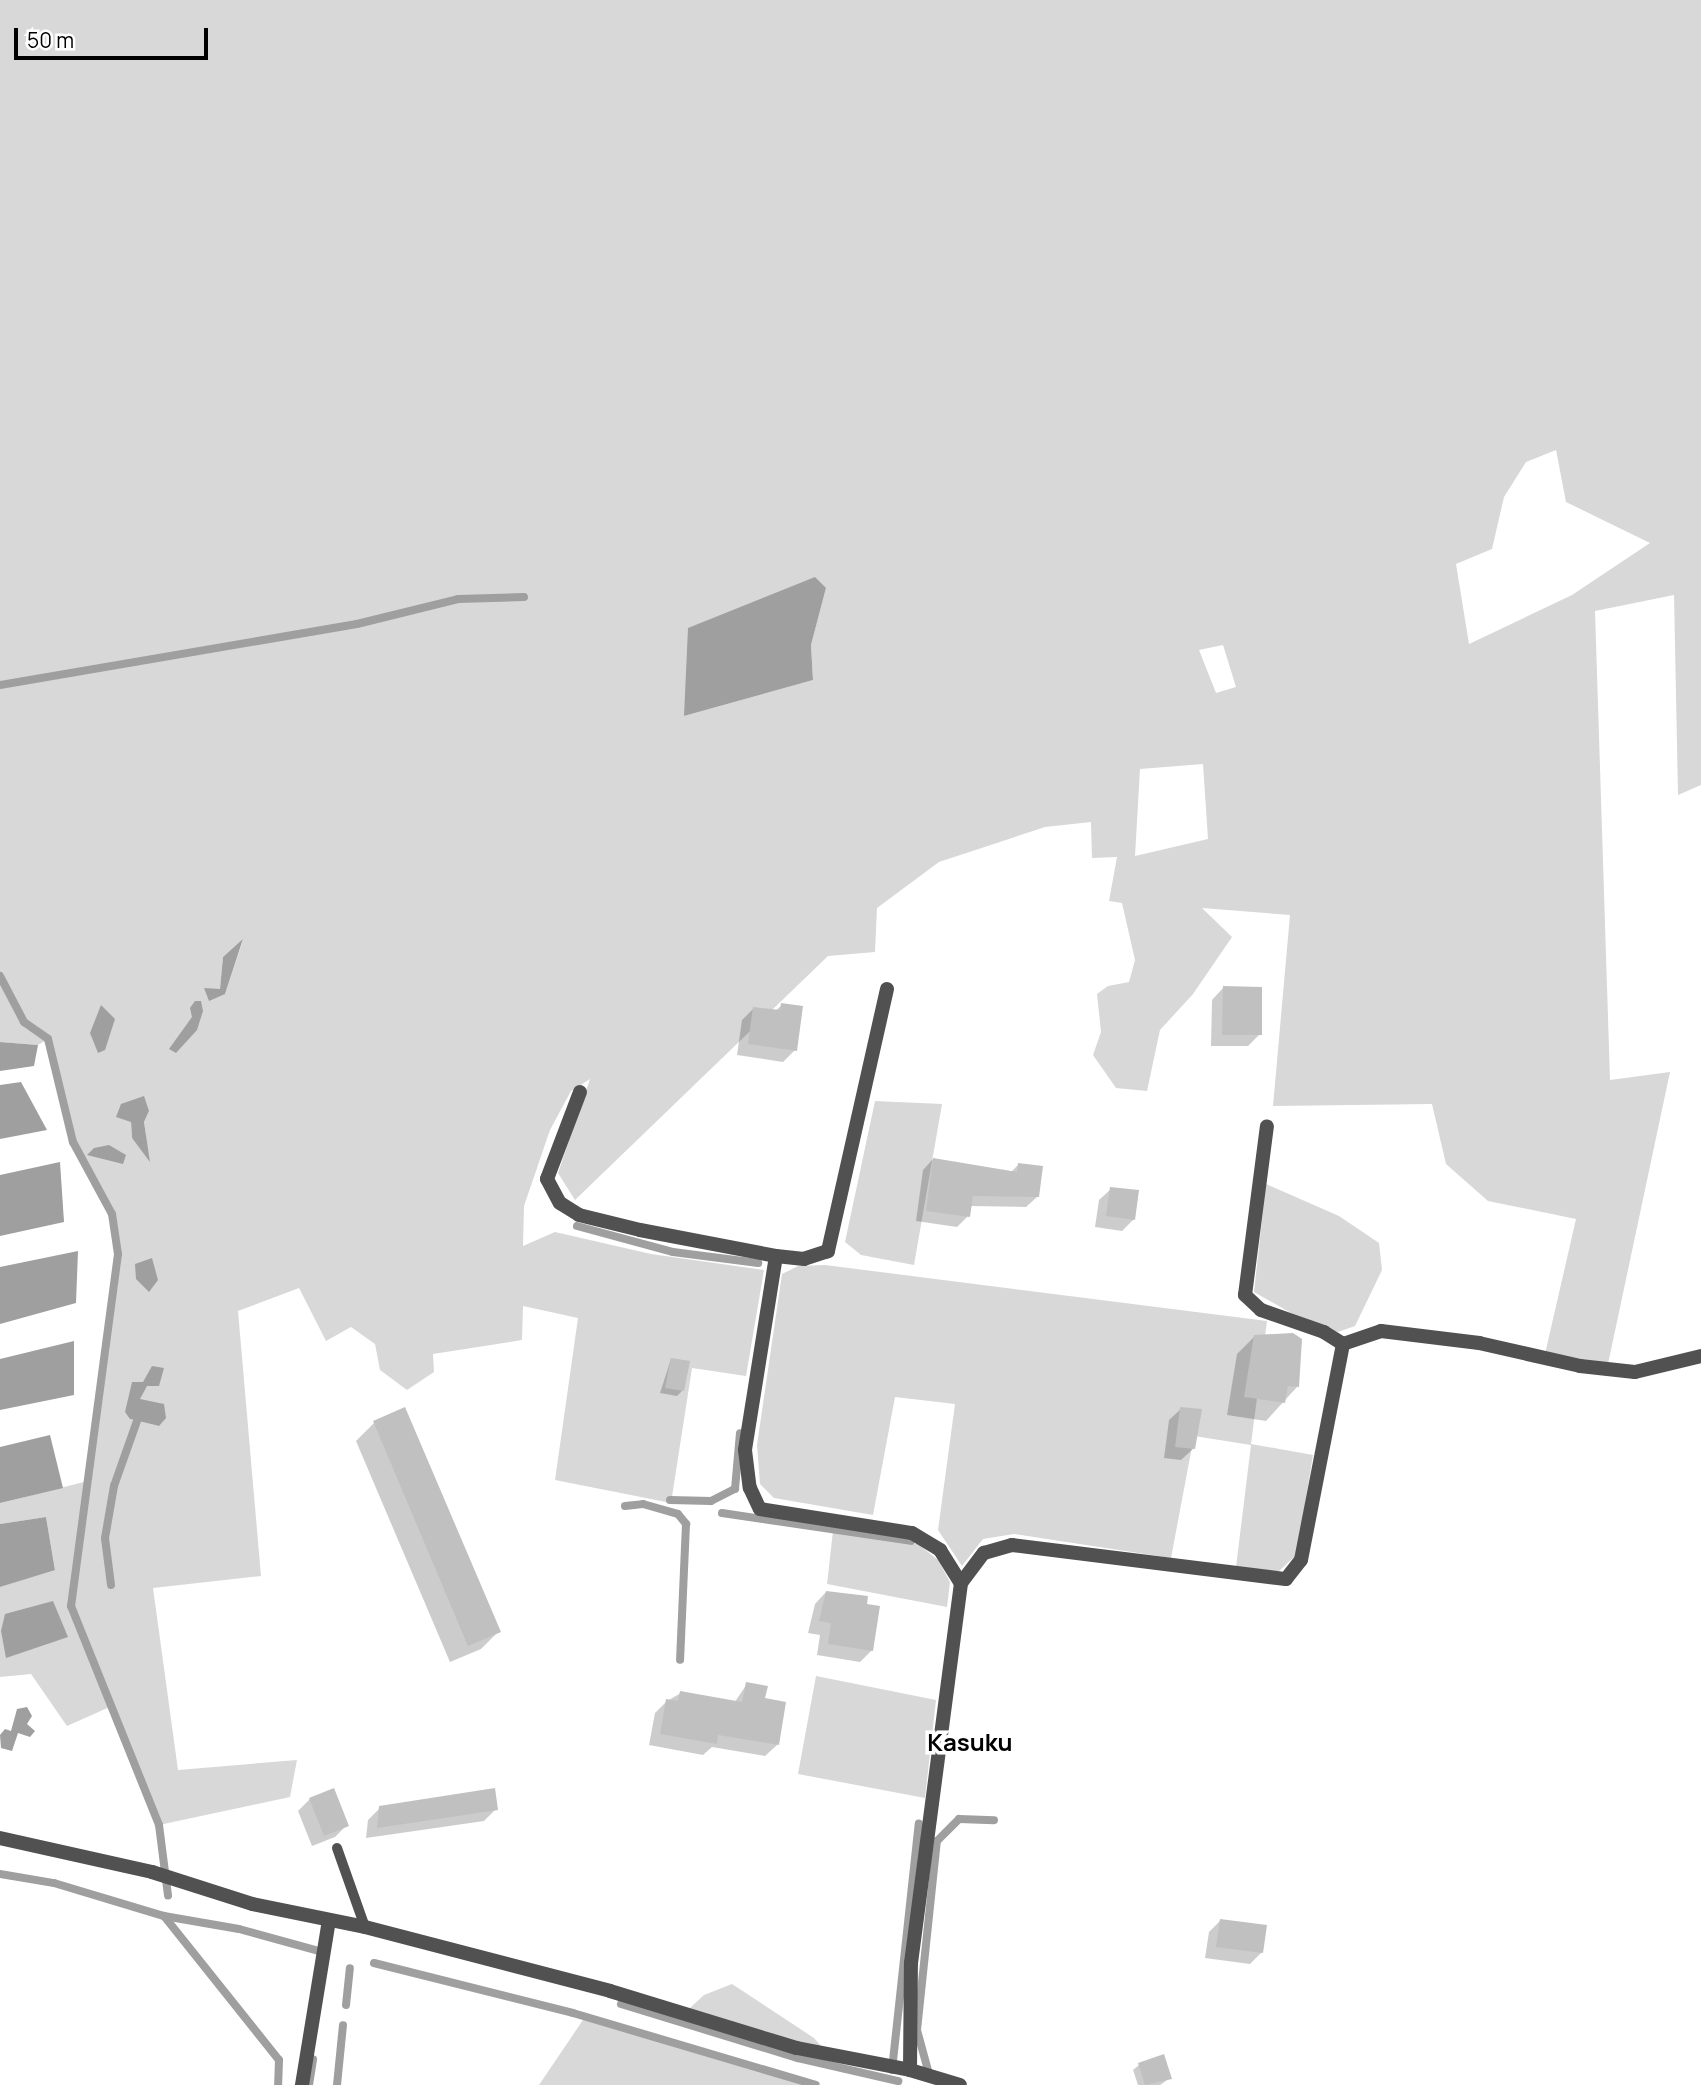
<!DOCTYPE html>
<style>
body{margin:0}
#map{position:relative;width:1701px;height:2085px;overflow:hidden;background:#fff;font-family:Manrope,sans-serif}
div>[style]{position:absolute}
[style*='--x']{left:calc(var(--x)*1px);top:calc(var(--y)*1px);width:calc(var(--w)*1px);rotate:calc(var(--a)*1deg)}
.green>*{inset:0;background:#d8d8d8}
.water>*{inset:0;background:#9f9f9f}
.shadow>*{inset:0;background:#0003}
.stream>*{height:8px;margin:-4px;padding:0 4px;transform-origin:4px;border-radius:4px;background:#9f9f9f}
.building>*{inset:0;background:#c0c0c0}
.lane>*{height:10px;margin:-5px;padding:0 5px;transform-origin:5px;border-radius:5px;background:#515151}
.street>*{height:14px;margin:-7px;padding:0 7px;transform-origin:7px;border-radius:7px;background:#515151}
span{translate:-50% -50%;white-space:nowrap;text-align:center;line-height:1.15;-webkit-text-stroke:7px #fff;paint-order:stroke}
.quarter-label{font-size:24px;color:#000;font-weight:700}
.scale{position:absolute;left:14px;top:28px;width:194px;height:32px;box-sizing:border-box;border:4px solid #000;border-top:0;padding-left:9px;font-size:21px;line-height:24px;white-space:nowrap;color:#000;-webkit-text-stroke:5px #fff;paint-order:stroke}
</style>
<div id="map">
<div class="green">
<i style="clip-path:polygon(evenodd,0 0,1701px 0,1701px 785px,1678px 795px,1674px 595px,1595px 611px,1610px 1080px,1670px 1072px,1608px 1364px,1545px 1354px,1576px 1219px,1488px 1201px,1446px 1164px,1432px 1104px,1273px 1106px,1290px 915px,1202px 908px,1232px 937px,1193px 994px,1160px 1030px,1147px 1091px,1116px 1088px,1093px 1055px,1101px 1032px,1097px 994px,1108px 986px,1129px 982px,1135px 960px,1122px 903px,1109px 901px,1117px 857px,1092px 858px,1091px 822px,1045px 827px,939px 862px,877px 908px,875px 952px,828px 956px,575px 1200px,558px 1173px,590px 1079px,571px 1091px,550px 1130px,524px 1206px,523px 1246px,555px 1232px,651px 1254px,764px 1270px,746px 1376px,692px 1368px,671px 1503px,555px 1480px,578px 1318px,523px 1306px,522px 1340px,433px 1354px,434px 1372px,407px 1390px,380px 1370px,375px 1344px,351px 1327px,326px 1341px,299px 1288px,238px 1311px,261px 1576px,153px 1588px,178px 1770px,297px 1760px,290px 1797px,159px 1825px,112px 1706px,67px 1726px,31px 1674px,0 1677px,0 1587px,55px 1569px,46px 1517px,0 1524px,0 1503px,88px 1481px,118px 1254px,112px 1214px,73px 1142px,48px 1039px,38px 1045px,0 1042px,0 0,1556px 450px,1566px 502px,1650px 543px,1572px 595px,1469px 644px,1456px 564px,1492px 549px,1504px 497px,1526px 462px,1556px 450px,0 0,826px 588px,811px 645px,813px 680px,684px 716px,826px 588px,0 0,1223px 645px,1236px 687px,1216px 693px,1199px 650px,1223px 645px,0 0,1203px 764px,1208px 839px,1135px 856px,1140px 769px,1203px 764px,0 0,243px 940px,225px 994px,204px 989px,220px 989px,223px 957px,243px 940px,0 0,149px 1111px,144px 1122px,149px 1159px,132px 1138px,131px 1122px,149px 1111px,0 0,152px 1366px,140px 1399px,159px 1426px,130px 1419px,152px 1366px)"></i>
<i style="clip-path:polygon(875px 1101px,942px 1104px,914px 1265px,861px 1255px,845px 1242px)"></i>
<i style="clip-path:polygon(1266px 1184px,1339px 1216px,1379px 1243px,1382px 1270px,1355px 1326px,1338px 1332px,1291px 1313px,1254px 1292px)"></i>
<i style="clip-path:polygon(825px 1265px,1267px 1321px,1251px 1444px,1313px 1455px,1297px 1554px,1277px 1573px,1236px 1567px,1251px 1445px,1194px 1436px,1171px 1558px,1014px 1534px,983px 1539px,962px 1566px,938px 1530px,955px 1404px,895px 1397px,873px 1515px,774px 1498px,760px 1484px,757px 1445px,782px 1274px,798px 1266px)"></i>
<i style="clip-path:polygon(833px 1531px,918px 1544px,938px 1560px,950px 1582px,947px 1607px,827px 1584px)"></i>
<i style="clip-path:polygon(816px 1676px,936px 1700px,925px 1798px,798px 1774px)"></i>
<i style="clip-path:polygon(732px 1984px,814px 2038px,845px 2073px,676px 2021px,704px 1995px)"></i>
<i style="clip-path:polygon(585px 2017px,616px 2028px,816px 2085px,539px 2085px)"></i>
</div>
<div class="water">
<i style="clip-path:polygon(815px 577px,826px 588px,811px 645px,813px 680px,684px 716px,688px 628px)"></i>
<i style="clip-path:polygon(243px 939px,225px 994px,209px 1001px,204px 988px,220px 989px,223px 957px)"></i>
<i style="clip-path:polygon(195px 1001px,201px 1001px,203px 1011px,197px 1030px,176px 1053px,169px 1049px,192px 1017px,190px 1008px)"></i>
<i style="clip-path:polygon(101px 1005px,115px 1019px,105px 1050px,98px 1053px,90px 1033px)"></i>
<i style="clip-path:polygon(0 1042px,38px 1045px,34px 1066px,0 1071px)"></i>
<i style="clip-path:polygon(21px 1082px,47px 1130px,0 1139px,0 1085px)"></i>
<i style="clip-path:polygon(144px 1096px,149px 1111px,144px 1122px,150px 1162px,132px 1138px,131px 1122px,116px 1117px,121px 1104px)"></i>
<i style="clip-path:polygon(109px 1145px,126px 1155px,123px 1164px,87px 1155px,94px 1148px)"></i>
<i style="clip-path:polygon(60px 1162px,64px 1222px,0 1236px,0 1175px)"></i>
<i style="clip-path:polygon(78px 1251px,76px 1303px,0 1324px,0 1267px)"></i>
<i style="clip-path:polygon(152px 1258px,158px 1280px,149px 1292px,136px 1279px,135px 1264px)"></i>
<i style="clip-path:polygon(74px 1341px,74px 1395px,0 1410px,0 1359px)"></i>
<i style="clip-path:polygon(152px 1366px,164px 1368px,159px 1386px,147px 1386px,140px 1399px,164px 1404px,166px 1418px,159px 1426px,130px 1419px,125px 1412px,132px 1382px,143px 1382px)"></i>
<i style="clip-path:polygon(50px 1435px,63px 1488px,0 1503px,0 1447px)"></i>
<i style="clip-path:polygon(46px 1517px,55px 1570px,0 1587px,0 1524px)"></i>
<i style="clip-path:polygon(53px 1601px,68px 1637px,6px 1658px,1px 1631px,5px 1614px)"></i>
<i style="clip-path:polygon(27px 1707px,32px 1716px,27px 1724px,35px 1731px,30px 1737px,18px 1733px,12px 1751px,1px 1748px,0 1735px,5px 1729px,11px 1731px,17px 1709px)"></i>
</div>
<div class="shadow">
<i style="clip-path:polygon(1223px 988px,1260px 1034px,1248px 1046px,1211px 1046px,1212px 1000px)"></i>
<i style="clip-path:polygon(782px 1005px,795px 1050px,783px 1062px,737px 1055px,742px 1020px,754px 1008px,775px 1011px)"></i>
<i style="clip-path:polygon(933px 1159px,1011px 1172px,1019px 1164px,1037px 1197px,1026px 1207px,969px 1206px,968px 1216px,957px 1227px,916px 1221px,923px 1170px)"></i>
<i style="clip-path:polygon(1111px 1189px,1134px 1219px,1122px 1231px,1095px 1227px,1099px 1200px)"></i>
<i style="clip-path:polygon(1255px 1336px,1297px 1387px,1266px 1421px,1227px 1415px,1237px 1354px)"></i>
<i style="clip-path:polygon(671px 1359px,683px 1390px,677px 1396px,660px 1393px)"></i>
<i style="clip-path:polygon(1181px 1409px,1193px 1449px,1181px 1460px,1164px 1458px,1169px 1420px)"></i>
<i style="clip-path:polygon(374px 1423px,499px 1631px,481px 1649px,450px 1662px,356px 1441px)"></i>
<i style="clip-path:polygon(826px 1592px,872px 1650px,860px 1662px,817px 1655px,820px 1635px,808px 1633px,815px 1604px)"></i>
<i style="clip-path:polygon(747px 1684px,763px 1700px,777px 1745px,765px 1756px,712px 1747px,703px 1755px,649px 1745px,655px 1713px,667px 1701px,681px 1693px,734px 1703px)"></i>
<i style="clip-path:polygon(310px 1799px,347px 1825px,335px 1837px,312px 1846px,298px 1811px)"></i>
<i style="clip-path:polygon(380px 1808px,496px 1809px,484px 1821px,366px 1838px,368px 1820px)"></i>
<i style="clip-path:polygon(1221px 1920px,1262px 1952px,1250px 1964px,1205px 1958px,1209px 1932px)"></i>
<i style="clip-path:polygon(1139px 2065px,1170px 2078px,1160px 2085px,1138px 2085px,1133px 2070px)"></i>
</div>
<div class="stream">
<i style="--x:0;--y:685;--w:362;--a:-9.7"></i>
<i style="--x:357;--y:624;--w:104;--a:-13.9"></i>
<i style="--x:458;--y:599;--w:66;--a:-1.7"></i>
<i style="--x:0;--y:976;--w:52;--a:62.4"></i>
<i style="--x:24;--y:1022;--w:29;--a:35"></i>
<i style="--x:48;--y:1039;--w:106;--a:76.4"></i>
<i style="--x:73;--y:1142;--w:82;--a:61.6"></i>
<i style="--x:112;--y:1214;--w:40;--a:81.5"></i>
<i style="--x:118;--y:1254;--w:355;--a:97.6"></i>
<i style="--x:71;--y:1606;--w:236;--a:68.1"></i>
<i style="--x:159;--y:1825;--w:71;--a:82.7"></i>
<i style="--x:577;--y:1226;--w:99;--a:15.2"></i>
<i style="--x:673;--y:1252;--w:86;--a:7.4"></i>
<i style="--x:670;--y:1500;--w:41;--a:1.4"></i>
<i style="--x:711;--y:1501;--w:27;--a:-27"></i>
<i style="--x:735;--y:1489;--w:56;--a:-84.9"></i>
<i style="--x:625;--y:1506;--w:18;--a:-6"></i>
<i style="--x:643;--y:1504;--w:36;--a:16"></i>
<i style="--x:678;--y:1514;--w:13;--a:51"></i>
<i style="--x:686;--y:1524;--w:136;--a:92.5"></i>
<i style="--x:722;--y:1513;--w:191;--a:8.4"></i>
<i style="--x:111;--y:1585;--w:47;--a:-97.3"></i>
<i style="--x:105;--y:1538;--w:53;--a:-80.2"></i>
<i style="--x:114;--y:1486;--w:69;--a:-70.5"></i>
<i style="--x:0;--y:1874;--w:55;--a:9.5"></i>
<i style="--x:54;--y:1883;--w:115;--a:16.7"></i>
<i style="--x:164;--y:1916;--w:184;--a:51.4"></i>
<i style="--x:279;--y:2060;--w:25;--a:92"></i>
<i style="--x:164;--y:1916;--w:76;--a:9.8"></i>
<i style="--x:239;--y:1929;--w:90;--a:15.4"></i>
<i style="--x:374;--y:1963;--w:205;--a:14.1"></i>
<i style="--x:573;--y:2013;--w:253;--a:16.5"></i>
<i style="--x:621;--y:2004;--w:185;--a:17"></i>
<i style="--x:798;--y:2058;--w:103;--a:13"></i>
<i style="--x:346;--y:2005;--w:37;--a:-84"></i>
<i style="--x:892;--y:2070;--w:248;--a:-83.8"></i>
<i style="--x:929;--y:2074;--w:46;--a:-105.3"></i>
<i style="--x:917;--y:2030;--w:190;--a:-84"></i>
<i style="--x:937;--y:1841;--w:31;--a:-45"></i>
<i style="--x:959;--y:1819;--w:35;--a:2"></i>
<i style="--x:309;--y:2085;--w:26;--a:-81"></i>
<i style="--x:337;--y:2085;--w:60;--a:-84.3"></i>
</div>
<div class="building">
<i style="clip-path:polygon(1223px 986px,1262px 987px,1262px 1035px,1222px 1035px)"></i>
<i style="clip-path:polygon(781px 1003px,803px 1006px,797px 1051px,748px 1044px,753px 1007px,780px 1010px)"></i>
<i style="clip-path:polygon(933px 1158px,1017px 1172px,1018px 1163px,1043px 1166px,1039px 1197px,973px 1196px,970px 1217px,926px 1211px)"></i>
<i style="clip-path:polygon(1110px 1187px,1139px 1190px,1135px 1220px,1106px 1216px)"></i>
<i style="clip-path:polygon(1293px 1333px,1302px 1339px,1299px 1387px,1288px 1386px,1285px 1403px,1244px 1397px,1254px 1335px)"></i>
<i style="clip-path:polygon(671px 1358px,690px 1361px,684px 1391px,665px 1388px)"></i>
<i style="clip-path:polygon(405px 1407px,501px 1632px,468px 1646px,373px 1421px)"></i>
<i style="clip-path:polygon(1180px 1407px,1202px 1409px,1195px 1449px,1175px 1447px)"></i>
<i style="clip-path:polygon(826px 1591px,868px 1596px,867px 1604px,880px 1606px,873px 1651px,828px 1644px,831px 1623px,819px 1621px)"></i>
<i style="clip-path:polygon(746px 1682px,768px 1686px,765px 1698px,786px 1702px,779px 1745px,718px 1735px,717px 1744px,660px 1734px,666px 1699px,678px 1701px,680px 1691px,742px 1702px)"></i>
<i style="clip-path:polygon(334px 1788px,349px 1826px,324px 1836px,309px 1798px)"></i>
<i style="clip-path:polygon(495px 1788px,498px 1810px,377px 1828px,379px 1806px)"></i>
<i style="clip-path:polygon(1220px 1919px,1267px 1925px,1263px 1953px,1216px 1947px)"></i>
<i style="clip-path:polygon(1164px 2054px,1172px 2079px,1145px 2085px,1138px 2063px)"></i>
</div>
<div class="lane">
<i style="--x:337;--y:1848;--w:84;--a:70.5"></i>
</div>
<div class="street">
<i style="--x:887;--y:989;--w:269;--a:102.7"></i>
<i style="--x:828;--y:1251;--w:25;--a:162"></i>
<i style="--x:804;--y:1259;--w:28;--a:-174"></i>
<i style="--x:776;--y:1256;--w:196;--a:99.1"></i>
<i style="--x:745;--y:1450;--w:38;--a:83"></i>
<i style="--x:750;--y:1488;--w:23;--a:65"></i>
<i style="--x:760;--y:1509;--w:154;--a:9"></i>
<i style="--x:912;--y:1533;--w:33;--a:31"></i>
<i style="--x:940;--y:1550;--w:39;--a:58"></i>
<i style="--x:580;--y:1092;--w:93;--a:110.8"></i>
<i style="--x:547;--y:1179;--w:27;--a:62"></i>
<i style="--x:560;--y:1203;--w:22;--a:32"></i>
<i style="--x:579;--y:1215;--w:63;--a:13.8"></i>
<i style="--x:640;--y:1230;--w:138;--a:10.8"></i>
<i style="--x:1343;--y:1344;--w:40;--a:-18.9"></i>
<i style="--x:1381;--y:1331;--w:99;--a:7"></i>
<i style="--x:1479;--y:1343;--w:104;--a:12.8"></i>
<i style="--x:1580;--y:1366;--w:55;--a:6.2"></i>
<i style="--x:1635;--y:1372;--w:68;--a:-13.6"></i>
<i style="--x:0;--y:1838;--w:156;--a:12.6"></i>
<i style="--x:152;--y:1872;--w:105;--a:17.7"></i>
<i style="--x:252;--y:1904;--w:115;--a:11.5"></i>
<i style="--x:365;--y:1927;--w:253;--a:14.6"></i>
<i style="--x:610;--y:1991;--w:195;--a:17"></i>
<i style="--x:797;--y:2048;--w:115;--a:11"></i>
<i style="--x:910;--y:2070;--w:52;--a:16.7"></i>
<i style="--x:910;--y:2070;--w:107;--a:-89.5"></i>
<i style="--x:911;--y:1963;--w:383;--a:-82.5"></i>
<i style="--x:961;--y:1583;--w:38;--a:-53"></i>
<i style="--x:984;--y:1553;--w:29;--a:-16"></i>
<i style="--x:1012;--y:1545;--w:276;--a:7.1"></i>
<i style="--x:1286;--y:1579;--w:24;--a:-52"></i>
<i style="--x:1301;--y:1560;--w:220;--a:-79"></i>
<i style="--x:1343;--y:1344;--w:22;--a:-148"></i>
<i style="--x:1324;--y:1332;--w:67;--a:-160.8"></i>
<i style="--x:1261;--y:1310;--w:22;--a:-137"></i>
<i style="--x:1245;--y:1295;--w:170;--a:-82.6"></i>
<i style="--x:302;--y:2085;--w:167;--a:-80.7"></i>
</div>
<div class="quarter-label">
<span style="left:970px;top:1742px">Kasuku</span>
</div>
<div class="scale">50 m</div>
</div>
